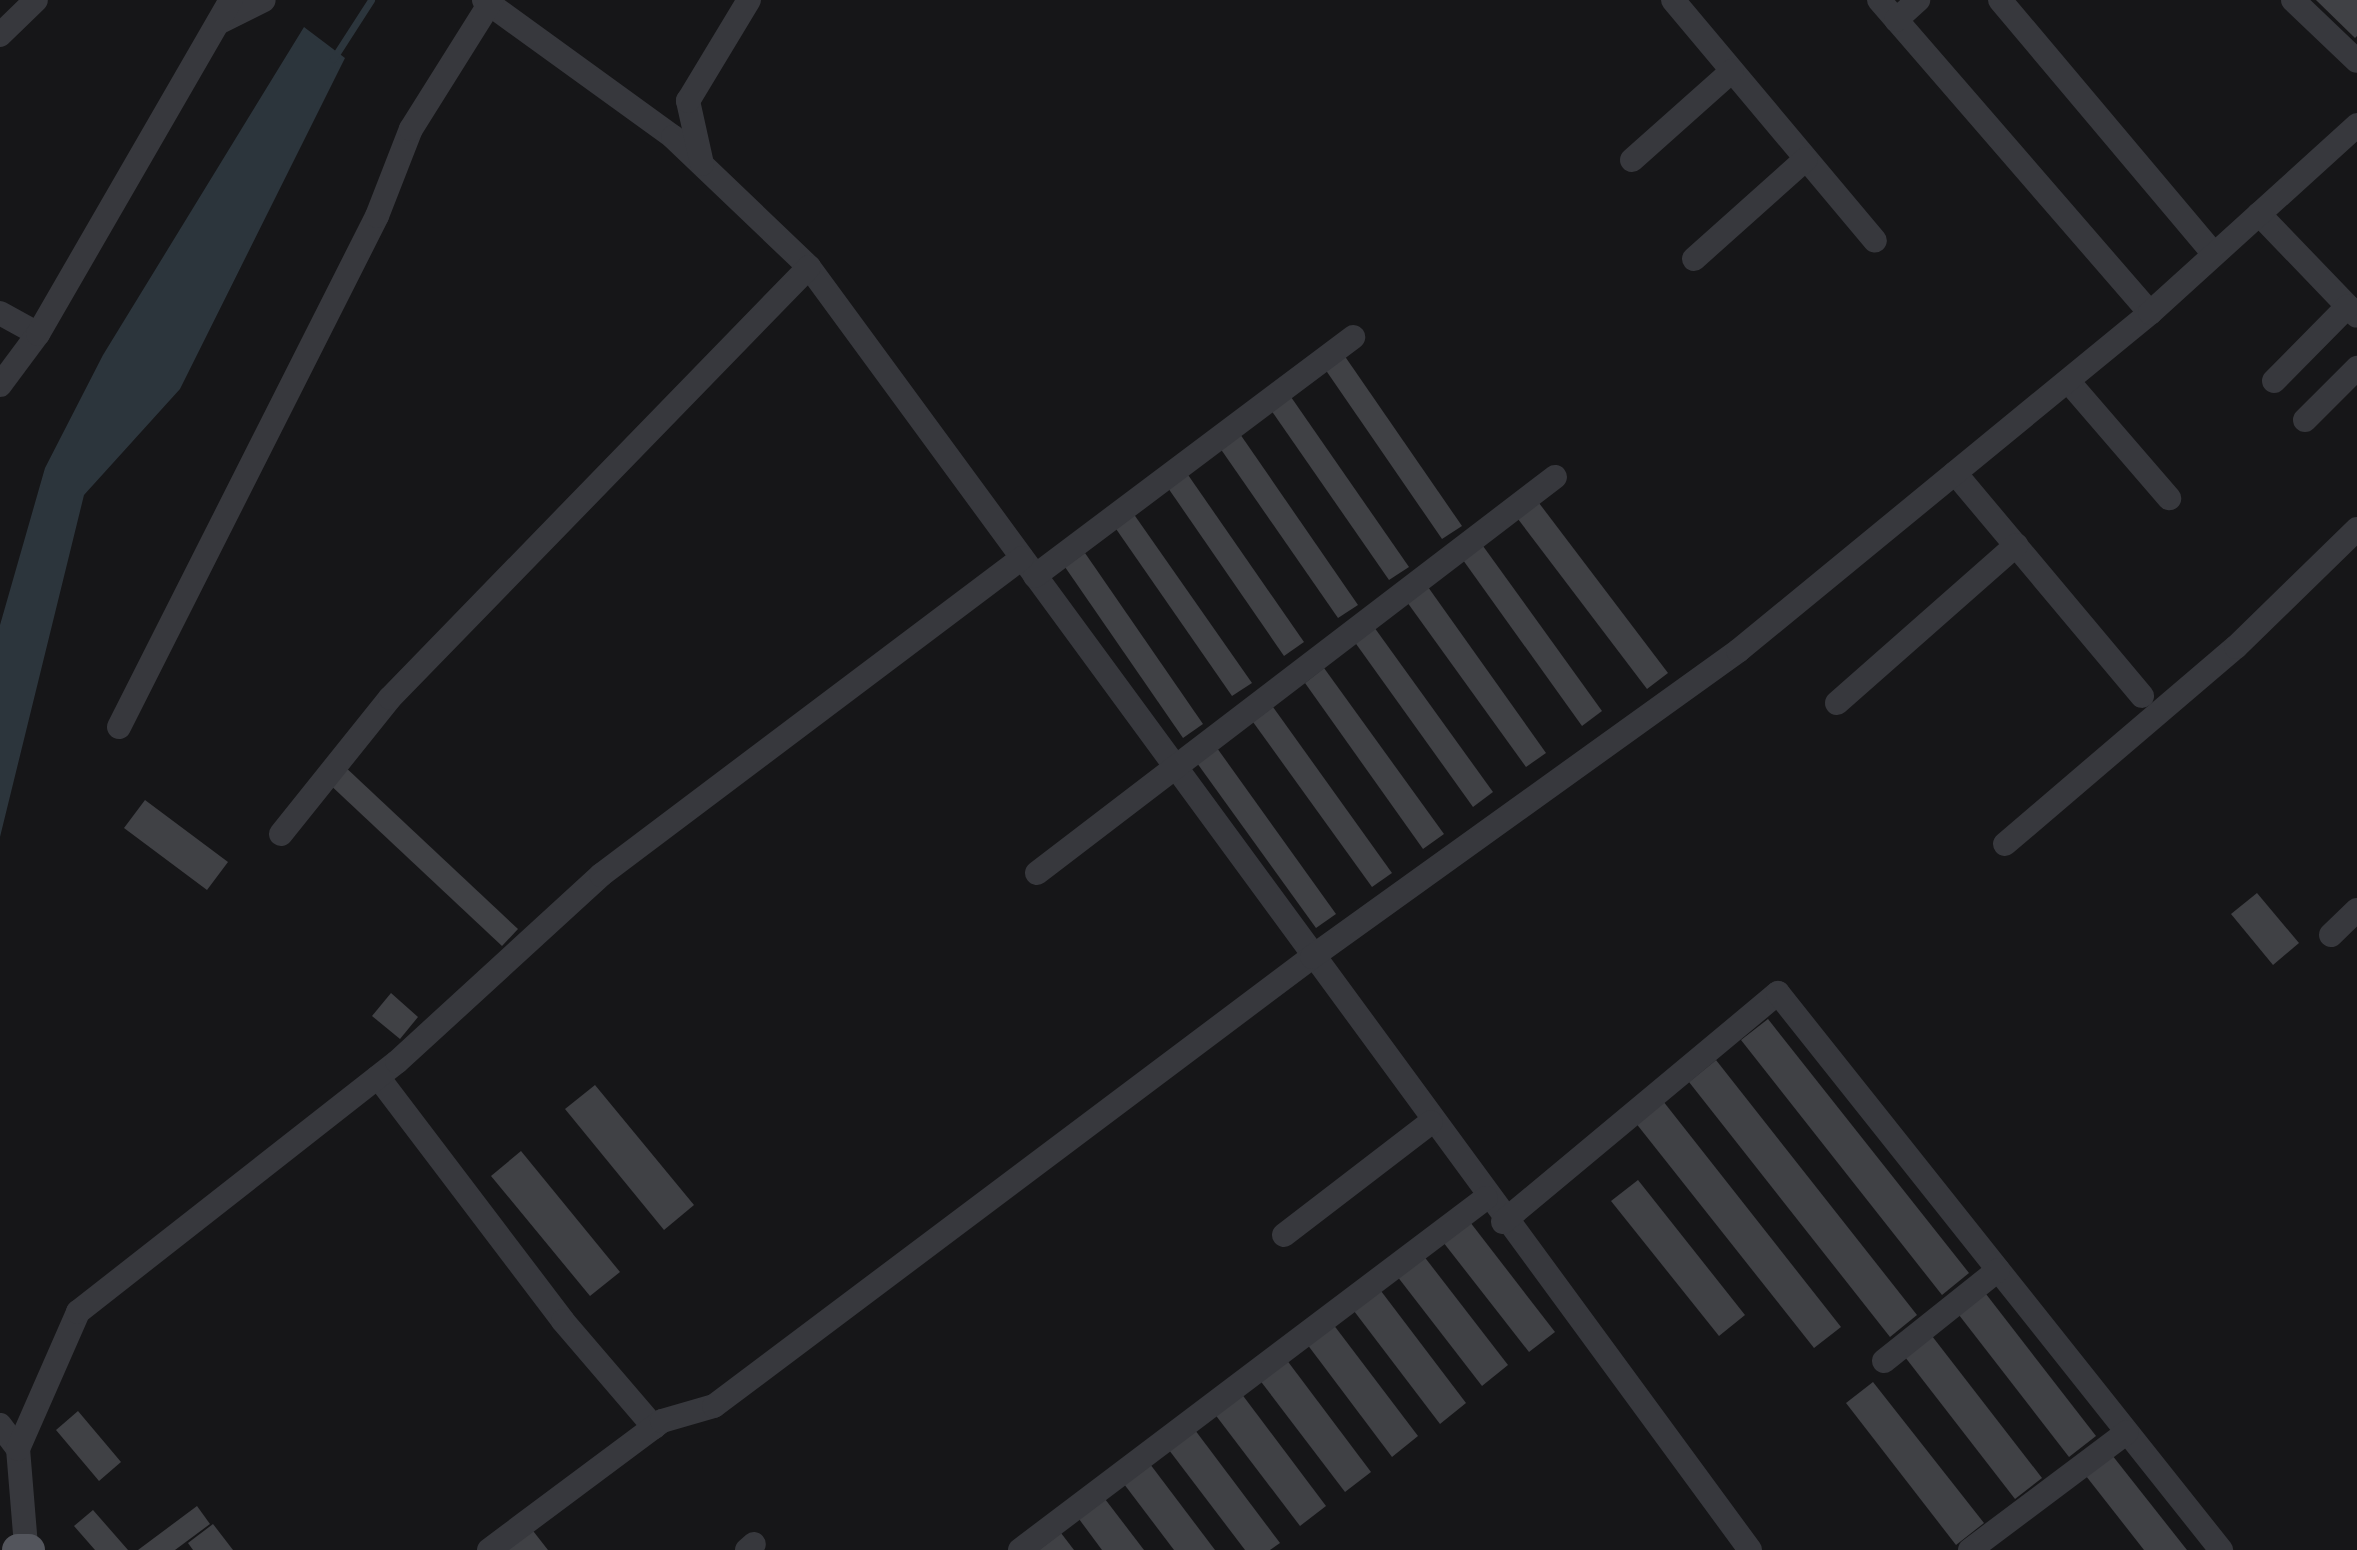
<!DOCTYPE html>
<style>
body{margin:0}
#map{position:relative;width:2357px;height:1550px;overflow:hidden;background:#161618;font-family:"Sofia Sans Condensed",sans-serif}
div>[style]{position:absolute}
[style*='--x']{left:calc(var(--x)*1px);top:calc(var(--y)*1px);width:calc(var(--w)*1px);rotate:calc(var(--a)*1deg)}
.water>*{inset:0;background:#2c353c}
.stream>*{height:7px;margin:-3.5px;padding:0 3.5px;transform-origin:3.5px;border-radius:3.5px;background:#2c353c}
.building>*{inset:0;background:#404145}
.minor>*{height:24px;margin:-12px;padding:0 12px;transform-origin:12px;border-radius:12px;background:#37383d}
.major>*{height:32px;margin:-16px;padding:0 16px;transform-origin:16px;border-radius:16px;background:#53555c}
span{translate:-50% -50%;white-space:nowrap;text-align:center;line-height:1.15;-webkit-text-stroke:6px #111113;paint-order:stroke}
</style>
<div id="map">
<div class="water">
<i style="clip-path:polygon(304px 27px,345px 58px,180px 389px,84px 495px,0 837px,0 625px,45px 468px,103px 355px)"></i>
</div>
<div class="stream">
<i style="--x:333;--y:59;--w:70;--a:-57.2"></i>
</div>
<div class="building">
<i style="clip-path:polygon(2316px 0,2357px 0,2357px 36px,2355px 38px)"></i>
<i style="clip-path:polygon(1344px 355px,1462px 526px,1442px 539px,1325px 369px)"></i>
<i style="clip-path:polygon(1291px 397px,1409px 567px,1389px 580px,1271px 410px)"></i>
<i style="clip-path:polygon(1240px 434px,1358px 605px,1338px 618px,1220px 448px)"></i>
<i style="clip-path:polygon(1186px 472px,1304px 642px,1284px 656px,1166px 485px)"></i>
<i style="clip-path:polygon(1539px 503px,1668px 673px,1647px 689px,1518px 519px)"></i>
<i style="clip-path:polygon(1133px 513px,1252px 683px,1232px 696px,1114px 526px)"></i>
<i style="clip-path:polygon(1483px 546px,1602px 711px,1582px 726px,1463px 560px)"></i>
<i style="clip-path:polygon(1085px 553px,1203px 724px,1183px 738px,1065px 567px)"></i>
<i style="clip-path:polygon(1428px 587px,1546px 753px,1526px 767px,1407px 602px)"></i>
<i style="clip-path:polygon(1374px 627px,1493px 792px,1473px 807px,1354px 641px)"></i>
<i style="clip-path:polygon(1324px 668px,1444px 834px,1423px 849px,1305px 683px)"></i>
<i style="clip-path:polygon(1273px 707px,1392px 873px,1372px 887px,1253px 722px)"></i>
<i style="clip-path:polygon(1217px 748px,1336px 914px,1316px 928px,1197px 763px)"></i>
<i style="clip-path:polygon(342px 764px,518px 929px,502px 946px,326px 781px)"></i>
<i style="clip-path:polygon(145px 800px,228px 862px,207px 890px,124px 828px)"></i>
<i style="clip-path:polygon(2257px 893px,2299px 943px,2273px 965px,2231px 914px)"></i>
<i style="clip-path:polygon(391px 993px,418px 1017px,400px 1039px,372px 1016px)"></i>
<i style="clip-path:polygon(1768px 1019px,1969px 1273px,1942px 1295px,1741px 1040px)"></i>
<i style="clip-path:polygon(1716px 1060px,1917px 1315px,1890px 1337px,1689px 1082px)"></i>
<i style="clip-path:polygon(595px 1085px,694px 1205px,664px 1230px,565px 1109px)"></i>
<i style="clip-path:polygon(1663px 1101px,1841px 1327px,1814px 1348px,1635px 1122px)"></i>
<i style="clip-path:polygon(521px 1151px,620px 1272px,590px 1296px,491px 1176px)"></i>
<i style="clip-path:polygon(1638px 1180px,1745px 1315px,1719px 1336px,1611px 1201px)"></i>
<i style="clip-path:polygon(1470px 1222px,1555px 1332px,1529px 1352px,1443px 1242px)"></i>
<i style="clip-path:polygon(1423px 1255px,1508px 1365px,1482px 1386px,1397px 1276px)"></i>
<i style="clip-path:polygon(1381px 1291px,1466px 1403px,1440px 1424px,1354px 1311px)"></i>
<i style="clip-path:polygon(1986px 1294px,2096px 1436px,2069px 1457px,1959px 1315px)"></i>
<i style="clip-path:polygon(1333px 1324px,1418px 1436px,1392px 1457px,1307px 1344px)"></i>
<i style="clip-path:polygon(1932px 1336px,2042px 1478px,2015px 1499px,1905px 1357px)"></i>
<i style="clip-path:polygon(1286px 1359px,1371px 1472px,1345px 1492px,1259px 1379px)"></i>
<i style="clip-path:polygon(1873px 1382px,1984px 1523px,1956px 1545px,1846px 1403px)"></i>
<i style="clip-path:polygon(1241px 1393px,1326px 1506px,1300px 1526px,1214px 1413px)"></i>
<i style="clip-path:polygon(78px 1411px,121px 1462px,99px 1481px,56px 1430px)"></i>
<i style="clip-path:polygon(1195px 1430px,1280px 1543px,1270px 1550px,1245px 1550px,1169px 1450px)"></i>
<i style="clip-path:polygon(2112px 1455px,2187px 1550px,2144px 1550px,2086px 1476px)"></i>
<i style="clip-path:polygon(1150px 1464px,1215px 1550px,1174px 1550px,1124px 1484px)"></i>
<i style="clip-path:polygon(1105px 1499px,1144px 1550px,1102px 1550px,1079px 1519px)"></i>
<i style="clip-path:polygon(197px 1506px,210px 1524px,175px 1550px,138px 1550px)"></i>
<i style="clip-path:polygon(93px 1510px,128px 1550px,95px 1550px,74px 1526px)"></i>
<i style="clip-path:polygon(213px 1524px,233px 1550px,193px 1550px,188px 1543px)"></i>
<i style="clip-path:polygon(530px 1527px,548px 1550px,507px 1550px)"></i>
<i style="clip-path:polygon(1061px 1533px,1074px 1550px,1039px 1550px)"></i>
</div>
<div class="minor">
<i style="--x:484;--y:0;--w:233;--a:35.9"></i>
<i style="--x:673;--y:137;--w:188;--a:43.7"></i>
<i style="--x:809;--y:267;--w:1591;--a:53.74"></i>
<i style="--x:1673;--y:0;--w:314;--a:50"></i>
<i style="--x:1879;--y:0;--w:414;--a:49.1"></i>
<i style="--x:2000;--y:0;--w:331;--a:49.9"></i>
<i style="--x:2293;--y:0;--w:88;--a:43.6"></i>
<i style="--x:1896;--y:20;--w:30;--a:-42"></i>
<i style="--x:218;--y:23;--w:51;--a:-26.6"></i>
<i style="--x:0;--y:35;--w:50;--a:-44.2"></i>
<i style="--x:1632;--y:160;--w:134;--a:-41.7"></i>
<i style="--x:702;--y:164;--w:65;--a:-102.5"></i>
<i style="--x:688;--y:101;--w:118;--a:-58.9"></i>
<i style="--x:2259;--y:214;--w:141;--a:46.1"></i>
<i style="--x:1694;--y:259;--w:150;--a:-41.8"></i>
<i style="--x:0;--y:313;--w:43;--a:28.9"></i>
<i style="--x:2068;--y:381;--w:155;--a:49.2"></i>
<i style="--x:2274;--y:381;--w:105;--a:-45.4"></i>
<i style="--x:0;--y:385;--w:64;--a:-53.3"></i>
<i style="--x:38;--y:334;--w:386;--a:-60"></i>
<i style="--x:2305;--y:420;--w:74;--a:-45"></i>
<i style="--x:1955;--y:473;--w:291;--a:50"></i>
<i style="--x:1035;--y:576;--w:398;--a:-36.9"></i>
<i style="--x:1837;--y:703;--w:239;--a:-41.4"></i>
<i style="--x:119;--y:727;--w:572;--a:-63.21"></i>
<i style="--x:377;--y:216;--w:93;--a:-68.7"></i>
<i style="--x:411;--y:129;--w:152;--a:-57.9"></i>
<i style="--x:281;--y:834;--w:174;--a:-51.3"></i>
<i style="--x:390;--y:698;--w:601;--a:-45.81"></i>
<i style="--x:2005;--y:844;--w:304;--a:-40.5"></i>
<i style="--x:2236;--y:647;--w:169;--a:-44.3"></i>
<i style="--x:1037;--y:873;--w:652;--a:-37.4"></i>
<i style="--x:2331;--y:935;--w:36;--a:-44"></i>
<i style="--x:378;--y:1077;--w:306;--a:52.8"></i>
<i style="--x:563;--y:1321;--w:140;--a:49.4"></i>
<i style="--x:1503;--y:1222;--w:358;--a:-39.8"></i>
<i style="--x:1778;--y:993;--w:712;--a:51.5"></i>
<i style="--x:1284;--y:1235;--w:185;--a:-37.5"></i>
<i style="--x:1884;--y:1361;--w:146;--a:-38.6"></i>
<i style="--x:0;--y:1425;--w:30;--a:53"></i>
<i style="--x:26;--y:1546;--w:97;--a:-94.7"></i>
<i style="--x:18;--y:1449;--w:150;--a:-66.3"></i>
<i style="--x:78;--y:1312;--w:405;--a:-38.1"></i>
<i style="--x:397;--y:1062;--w:277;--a:-42.5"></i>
<i style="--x:601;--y:875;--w:527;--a:-36.98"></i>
<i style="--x:489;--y:1550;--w:216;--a:-36.7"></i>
<i style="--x:662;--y:1421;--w:54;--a:-16.1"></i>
<i style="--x:714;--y:1406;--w:748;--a:-36.9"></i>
<i style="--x:1312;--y:957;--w:525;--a:-35.69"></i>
<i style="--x:1738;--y:651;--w:533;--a:-39.37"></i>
<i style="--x:2150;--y:313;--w:280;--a:-42.2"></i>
<i style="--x:747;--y:1550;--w:9;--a:-41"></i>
<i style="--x:1020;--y:1550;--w:584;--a:-37.07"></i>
<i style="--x:1970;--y:1550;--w:196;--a:-36.9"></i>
</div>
<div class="major">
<i style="--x:18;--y:1550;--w:11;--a:0"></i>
</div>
</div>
